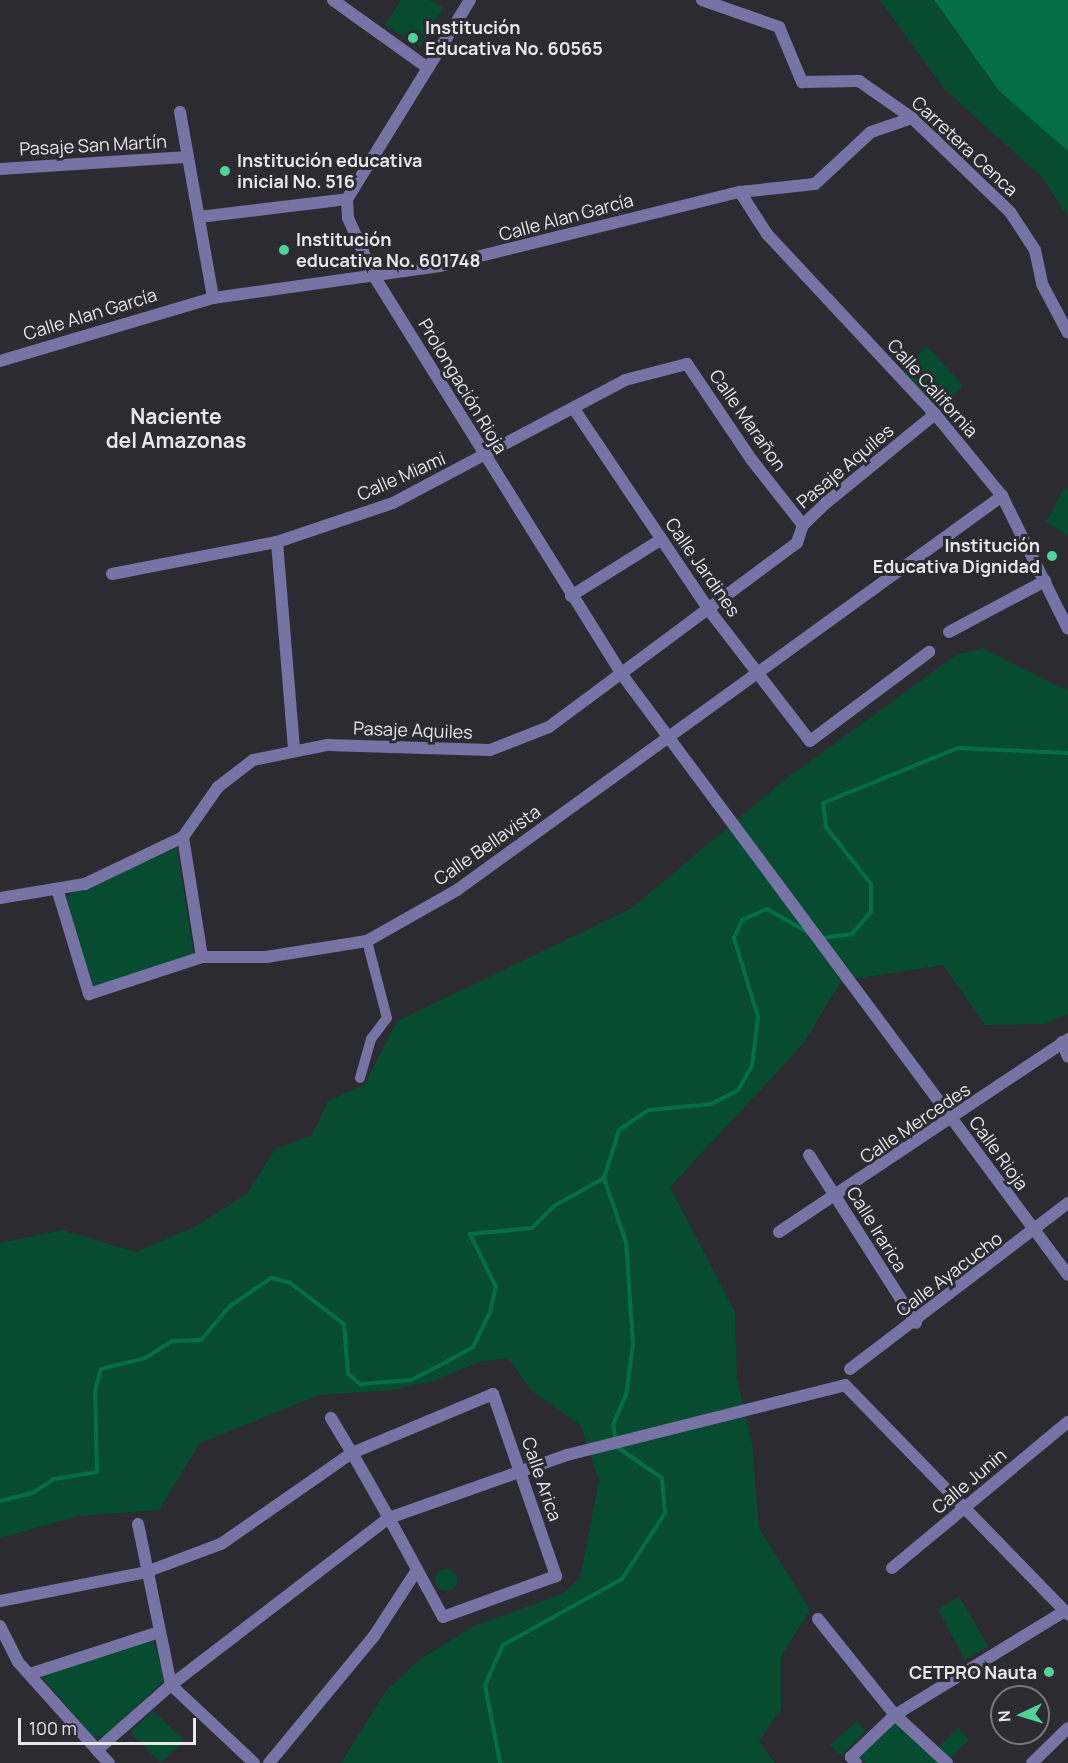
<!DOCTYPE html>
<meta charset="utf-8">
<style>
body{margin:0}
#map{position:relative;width:1068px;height:1763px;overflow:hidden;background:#2b2b31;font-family:Manrope,sans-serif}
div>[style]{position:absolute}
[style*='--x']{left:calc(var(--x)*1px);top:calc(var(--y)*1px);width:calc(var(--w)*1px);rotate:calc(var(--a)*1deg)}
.green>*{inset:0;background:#074b30}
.round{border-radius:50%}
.water>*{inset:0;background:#046e48}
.stream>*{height:4px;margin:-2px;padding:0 2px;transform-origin:2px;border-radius:2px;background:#046e48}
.pedestrian>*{height:10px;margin:-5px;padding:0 5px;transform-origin:5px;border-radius:5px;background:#7773a4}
.minor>*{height:12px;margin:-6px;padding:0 6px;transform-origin:6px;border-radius:6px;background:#7773a4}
.tertiary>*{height:12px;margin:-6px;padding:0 6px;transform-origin:6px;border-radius:6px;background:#7773a4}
.dots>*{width:16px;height:16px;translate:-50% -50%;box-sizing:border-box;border:3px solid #2b2b31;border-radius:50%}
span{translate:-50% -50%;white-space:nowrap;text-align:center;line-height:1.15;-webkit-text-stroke:6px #2b2b31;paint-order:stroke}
.poi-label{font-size:18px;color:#e8e7eb;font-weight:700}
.left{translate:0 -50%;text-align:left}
.right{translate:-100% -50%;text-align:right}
.street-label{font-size:18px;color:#e8e7eb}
.quarter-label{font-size:21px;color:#e8e7eb;font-weight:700}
.north{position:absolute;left:990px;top:1685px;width:60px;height:60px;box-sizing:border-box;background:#2b2b31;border:2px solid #77767b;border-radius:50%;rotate:266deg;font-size:16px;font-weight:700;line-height:24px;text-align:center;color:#e8e7eb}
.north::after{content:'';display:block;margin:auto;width:21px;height:27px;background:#50d398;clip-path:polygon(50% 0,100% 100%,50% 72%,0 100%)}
.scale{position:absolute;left:18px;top:1718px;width:178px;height:27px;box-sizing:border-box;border:3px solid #e8e7eb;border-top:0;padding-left:8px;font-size:18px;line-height:21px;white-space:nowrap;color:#e8e7eb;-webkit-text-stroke:4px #2b2b31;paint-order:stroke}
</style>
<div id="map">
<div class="green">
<i style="clip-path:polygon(401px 0,430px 0,443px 8px,420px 47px,385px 25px)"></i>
<i style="clip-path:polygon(880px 0,933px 0,999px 91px,1060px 139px,1068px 151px,1068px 217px,1042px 177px,944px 89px)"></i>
<i style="clip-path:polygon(927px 346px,963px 386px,937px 409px,901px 370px)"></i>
<i style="clip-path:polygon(1064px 488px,1068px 491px,1068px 536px,1046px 522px)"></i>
<i style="clip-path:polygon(982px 648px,1068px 691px,1068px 1014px,1045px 1024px,985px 1025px,943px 965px,841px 981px,803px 1044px,670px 1187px,735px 1312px,737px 1379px,752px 1443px,759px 1528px,810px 1610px,781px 1656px,781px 1709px,759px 1741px,775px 1763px,341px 1763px,386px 1691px,422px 1658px,476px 1625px,563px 1594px,580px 1578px,599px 1480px,581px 1426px,531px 1390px,509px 1359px,481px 1361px,434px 1381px,392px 1390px,319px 1395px,200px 1443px,159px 1510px,78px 1516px,0 1538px,0 1243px,62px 1230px,136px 1252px,194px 1227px,247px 1194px,275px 1149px,312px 1135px,328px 1101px,364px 1085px,397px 1021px,632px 908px,783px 781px,956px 655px)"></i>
<i style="clip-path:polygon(177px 848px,194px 955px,92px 988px,64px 897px)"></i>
<i class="round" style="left:435px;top:1569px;width:22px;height:22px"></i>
<i style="clip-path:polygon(959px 1596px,988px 1646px,965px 1660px,938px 1610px)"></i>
<i style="clip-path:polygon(153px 1638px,165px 1680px,104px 1736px,93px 1737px,41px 1676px)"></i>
<i style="clip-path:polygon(153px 1711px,184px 1740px,161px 1763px,130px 1732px)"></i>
<i style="clip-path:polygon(893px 1719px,943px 1763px,865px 1763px,858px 1756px)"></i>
<i style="clip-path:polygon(857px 1721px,866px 1731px,841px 1756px,830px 1745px)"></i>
<i style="clip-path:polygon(958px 1728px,969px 1740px,950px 1758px,939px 1747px)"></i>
</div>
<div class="water">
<i style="clip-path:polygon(934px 0,1068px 0,1068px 151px,999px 91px)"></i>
</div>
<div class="stream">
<i style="--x:821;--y:938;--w:31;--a:-7"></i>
<i style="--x:852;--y:934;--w:30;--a:-50"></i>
<i style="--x:871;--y:911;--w:27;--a:-90"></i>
<i style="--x:871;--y:884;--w:73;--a:-128.3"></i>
<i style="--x:826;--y:827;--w:24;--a:-97"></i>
<i style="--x:823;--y:803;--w:146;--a:-22.2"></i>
<i style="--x:958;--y:748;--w:110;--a:2.6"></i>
<i style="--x:0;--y:1501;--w:34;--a:-14"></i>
<i style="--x:33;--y:1493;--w:25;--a:-34"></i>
<i style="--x:54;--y:1479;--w:44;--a:-9.2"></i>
<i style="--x:97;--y:1472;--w:81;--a:-91.4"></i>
<i style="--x:95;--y:1391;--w:23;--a:-75"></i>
<i style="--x:101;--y:1369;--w:45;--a:-14"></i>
<i style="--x:145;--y:1358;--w:32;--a:-32"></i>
<i style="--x:172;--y:1341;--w:29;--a:-2"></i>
<i style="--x:201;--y:1340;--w:45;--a:-49.5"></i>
<i style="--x:230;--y:1306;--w:50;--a:-34.3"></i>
<i style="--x:271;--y:1278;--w:18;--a:13"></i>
<i style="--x:289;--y:1282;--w:69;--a:37.4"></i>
<i style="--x:344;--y:1324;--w:50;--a:85.4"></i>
<i style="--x:348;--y:1374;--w:16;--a:40"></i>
<i style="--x:360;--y:1384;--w:51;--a:-4.5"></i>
<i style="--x:411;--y:1380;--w:31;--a:-27"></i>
<i style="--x:439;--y:1366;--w:39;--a:-29"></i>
<i style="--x:473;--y:1347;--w:39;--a:-64"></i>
<i style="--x:490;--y:1312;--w:26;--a:-77"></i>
<i style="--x:496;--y:1287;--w:59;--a:-116.1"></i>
<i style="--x:470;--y:1234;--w:62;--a:-5.5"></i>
<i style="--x:532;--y:1228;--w:31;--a:-45"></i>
<i style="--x:554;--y:1206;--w:57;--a:-29.2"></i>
<i style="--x:500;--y:1763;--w:79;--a:-100.9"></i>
<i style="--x:485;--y:1685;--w:44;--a:-65.8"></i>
<i style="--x:503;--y:1645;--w:136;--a:-29"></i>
<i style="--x:622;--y:1579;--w:79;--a:-56.9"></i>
<i style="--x:665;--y:1513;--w:35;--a:-95"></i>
<i style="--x:662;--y:1478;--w:55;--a:-145.4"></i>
<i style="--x:617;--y:1447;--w:22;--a:-100"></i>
<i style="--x:613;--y:1425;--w:33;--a:-67"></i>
<i style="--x:626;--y:1395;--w:51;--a:-82.2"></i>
<i style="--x:633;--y:1344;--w:102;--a:-93.9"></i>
<i style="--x:626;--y:1242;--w:68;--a:-109"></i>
<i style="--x:604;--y:1178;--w:50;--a:-72.6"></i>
<i style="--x:619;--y:1130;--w:36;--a:-34"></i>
<i style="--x:649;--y:1110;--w:62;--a:-5.5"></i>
<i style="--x:711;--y:1104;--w:30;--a:-27"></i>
<i style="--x:738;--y:1090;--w:28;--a:-60"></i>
<i style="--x:752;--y:1066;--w:49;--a:-83"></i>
<i style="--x:758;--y:1017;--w:83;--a:-106.9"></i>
<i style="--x:734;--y:938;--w:20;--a:-66"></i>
<i style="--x:742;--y:920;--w:27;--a:-24"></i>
<i style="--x:767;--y:909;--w:48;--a:29.7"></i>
</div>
<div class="pedestrian">
<i style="--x:360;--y:1078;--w:41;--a:-74.2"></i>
<i style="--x:371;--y:1039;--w:26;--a:-53"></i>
<i style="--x:387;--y:1018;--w:80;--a:-104.6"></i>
</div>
<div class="minor">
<i style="--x:333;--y:0;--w:117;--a:35.6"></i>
<i style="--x:702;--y:0;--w:82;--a:19.3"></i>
<i style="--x:779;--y:27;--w:60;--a:67.3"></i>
<i style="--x:802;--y:82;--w:57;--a:-1"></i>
<i style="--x:859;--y:81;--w:65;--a:34.9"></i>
<i style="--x:912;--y:118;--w:136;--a:43.8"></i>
<i style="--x:1010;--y:212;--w:45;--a:56.7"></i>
<i style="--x:1035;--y:250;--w:35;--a:78"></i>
<i style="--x:1042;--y:284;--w:55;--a:62"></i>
<i style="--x:180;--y:112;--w:189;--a:79.9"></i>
<i style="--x:0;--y:169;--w:188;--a:-3.7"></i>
<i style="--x:740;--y:192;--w:50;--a:57.3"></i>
<i style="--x:767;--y:234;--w:246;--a:47"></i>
<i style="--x:935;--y:414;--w:106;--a:50.7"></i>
<i style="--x:1002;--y:496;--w:148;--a:63.6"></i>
<i style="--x:199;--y:217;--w:149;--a:-6.9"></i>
<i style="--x:0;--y:361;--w:222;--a:-16.5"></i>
<i style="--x:213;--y:298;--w:229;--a:-8"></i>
<i style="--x:440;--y:266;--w:309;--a:-13.9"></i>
<i style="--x:740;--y:192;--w:75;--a:-6.1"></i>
<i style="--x:815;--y:184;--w:76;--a:-42.9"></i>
<i style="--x:871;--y:132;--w:43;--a:-18.9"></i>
<i style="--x:574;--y:409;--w:242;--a:56.1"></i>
<i style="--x:709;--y:610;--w:165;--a:52.4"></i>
<i style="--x:810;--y:741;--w:149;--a:-36.8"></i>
<i style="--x:277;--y:542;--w:207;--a:85.3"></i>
<i style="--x:112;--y:574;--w:168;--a:-11"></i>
<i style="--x:277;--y:542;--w:122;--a:-18.6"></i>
<i style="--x:393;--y:503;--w:263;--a:-27.9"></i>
<i style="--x:625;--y:380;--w:64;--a:-14.5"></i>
<i style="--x:687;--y:364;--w:115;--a:56"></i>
<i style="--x:751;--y:459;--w:84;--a:51.8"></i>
<i style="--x:571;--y:596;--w:107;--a:-32.1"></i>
<i style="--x:949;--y:632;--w:109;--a:-28"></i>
<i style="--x:183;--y:837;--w:121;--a:81"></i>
<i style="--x:58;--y:892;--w:107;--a:73.1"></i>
<i style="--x:89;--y:994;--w:119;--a:-18.1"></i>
<i style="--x:202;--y:957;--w:64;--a:0"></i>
<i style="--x:266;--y:957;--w:102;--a:-9"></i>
<i style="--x:367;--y:941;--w:103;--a:-29.5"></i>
<i style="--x:457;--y:890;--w:673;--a:-35.86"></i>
<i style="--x:0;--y:898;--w:86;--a:-9.4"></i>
<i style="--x:85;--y:884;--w:109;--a:-25.6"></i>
<i style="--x:183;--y:837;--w:61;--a:-55"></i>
<i style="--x:218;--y:787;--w:44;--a:-37.6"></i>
<i style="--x:253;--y:760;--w:76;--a:-11.5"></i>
<i style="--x:327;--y:745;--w:163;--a:1.8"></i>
<i style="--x:490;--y:750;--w:63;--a:-21.3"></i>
<i style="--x:549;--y:727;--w:309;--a:-36.6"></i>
<i style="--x:797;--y:543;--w:19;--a:-72"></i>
<i style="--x:803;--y:525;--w:32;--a:-44"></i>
<i style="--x:826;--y:503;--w:141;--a:-39.2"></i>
<i style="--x:1062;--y:1042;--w:16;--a:68"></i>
<i style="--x:809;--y:1155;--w:199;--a:57.5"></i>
<i style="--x:779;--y:1232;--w:348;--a:-33.7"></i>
<i style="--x:850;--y:1369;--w:274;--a:-37.3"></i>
<i style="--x:138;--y:1524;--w:164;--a:78.4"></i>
<i style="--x:171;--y:1685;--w:114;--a:43.2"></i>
<i style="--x:892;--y:1568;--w:229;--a:-39.7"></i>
<i style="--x:0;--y:1601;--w:149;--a:-11.2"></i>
<i style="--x:146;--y:1572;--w:80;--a:-20.5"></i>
<i style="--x:221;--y:1544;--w:160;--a:-34.8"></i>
<i style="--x:352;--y:1453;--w:153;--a:-22.7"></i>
<i style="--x:493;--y:1394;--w:193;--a:70.9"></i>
<i style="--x:556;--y:1576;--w:120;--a:160.1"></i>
<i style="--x:443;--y:1617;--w:113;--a:-118.6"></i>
<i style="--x:389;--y:1518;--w:75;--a:-119.6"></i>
<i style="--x:352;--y:1453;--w:41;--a:-121"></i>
<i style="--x:818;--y:1619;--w:123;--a:51.3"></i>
<i style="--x:895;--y:1715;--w:71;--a:42.7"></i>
<i style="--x:0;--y:1626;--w:40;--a:63.4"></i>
<i style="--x:18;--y:1662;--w:118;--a:48.1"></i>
<i style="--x:30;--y:1674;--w:136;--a:-18"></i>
<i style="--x:269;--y:1763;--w:165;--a:-50.4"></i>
<i style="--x:374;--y:1636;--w:79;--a:-56.9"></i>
<i style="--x:856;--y:1763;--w:8;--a:-130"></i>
<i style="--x:851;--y:1757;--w:61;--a:-43.7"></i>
<i style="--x:895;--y:1715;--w:199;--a:-31.5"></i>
</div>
<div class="tertiary">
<i style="--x:470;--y:0;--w:234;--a:121.7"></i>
<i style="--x:347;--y:199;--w:19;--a:87"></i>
<i style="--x:348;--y:218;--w:64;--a:65.9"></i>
<i style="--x:374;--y:276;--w:471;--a:58.1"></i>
<i style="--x:623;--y:676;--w:746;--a:53.39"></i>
<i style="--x:109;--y:1763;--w:18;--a:-133"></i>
<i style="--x:97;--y:1750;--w:98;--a:-41.3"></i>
<i style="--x:171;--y:1685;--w:275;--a:-37.5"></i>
<i style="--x:389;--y:1518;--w:189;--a:-19.5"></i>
<i style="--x:567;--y:1455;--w:287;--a:-14.1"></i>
<i style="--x:845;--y:1385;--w:320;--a:45.8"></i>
<i style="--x:1032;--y:1763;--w:50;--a:-44.2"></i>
</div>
<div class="dots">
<i style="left:413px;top:38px;background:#50d398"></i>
<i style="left:225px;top:171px;background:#50d398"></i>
<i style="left:284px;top:250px;background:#50d398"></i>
<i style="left:1052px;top:556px;background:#50d398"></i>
<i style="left:1049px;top:1672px;background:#50d398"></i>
</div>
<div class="poi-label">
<span class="left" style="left:425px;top:38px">Institución<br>Educativa No. 60565</span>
<span class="left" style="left:237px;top:171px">Institución educativa<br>inicial No. 516</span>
<span class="left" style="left:296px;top:250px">Institución<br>educativa No. 601748</span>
<span class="right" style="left:1040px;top:556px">Institución<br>Educativa Dignidad</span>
<span class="right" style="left:1037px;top:1672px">CETPRO Nauta</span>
</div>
<div class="street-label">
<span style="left:93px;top:145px;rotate:-3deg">Pasaje San Martín</span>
<span style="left:965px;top:146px;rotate:43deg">Carretera Cenca</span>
<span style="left:566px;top:217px;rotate:-15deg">Calle Alan García</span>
<span style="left:90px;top:314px;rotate:-17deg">Calle Alan García</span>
<span style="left:463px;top:386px;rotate:59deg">Prolongación Rioja</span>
<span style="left:933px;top:388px;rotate:48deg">Calle California</span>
<span style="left:748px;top:420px;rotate:55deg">Calle Marañon</span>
<span style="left:845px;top:466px;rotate:-40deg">Pasaje Aquiles</span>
<span style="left:401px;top:476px;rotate:-24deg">Calle Miami</span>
<span style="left:703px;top:567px;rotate:55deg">Calle Jardines</span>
<span style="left:413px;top:730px;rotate:2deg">Pasaje Aquiles</span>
<span style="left:487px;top:845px;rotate:-35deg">Calle Bellavista</span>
<span style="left:915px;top:1123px;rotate:-34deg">Calle Mercedes</span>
<span style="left:999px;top:1153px;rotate:54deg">Calle Rioja</span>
<span style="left:877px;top:1229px;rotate:58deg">Calle Irarica</span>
<span style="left:949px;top:1274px;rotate:-37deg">Calle Ayacucho</span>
<span style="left:542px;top:1479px;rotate:71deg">Calle Arica</span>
<span style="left:969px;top:1481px;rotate:-40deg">Calle Junin</span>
</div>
<div class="quarter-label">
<span style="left:176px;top:428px">Naciente<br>del Amazonas</span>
</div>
<div class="north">N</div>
<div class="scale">100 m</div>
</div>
